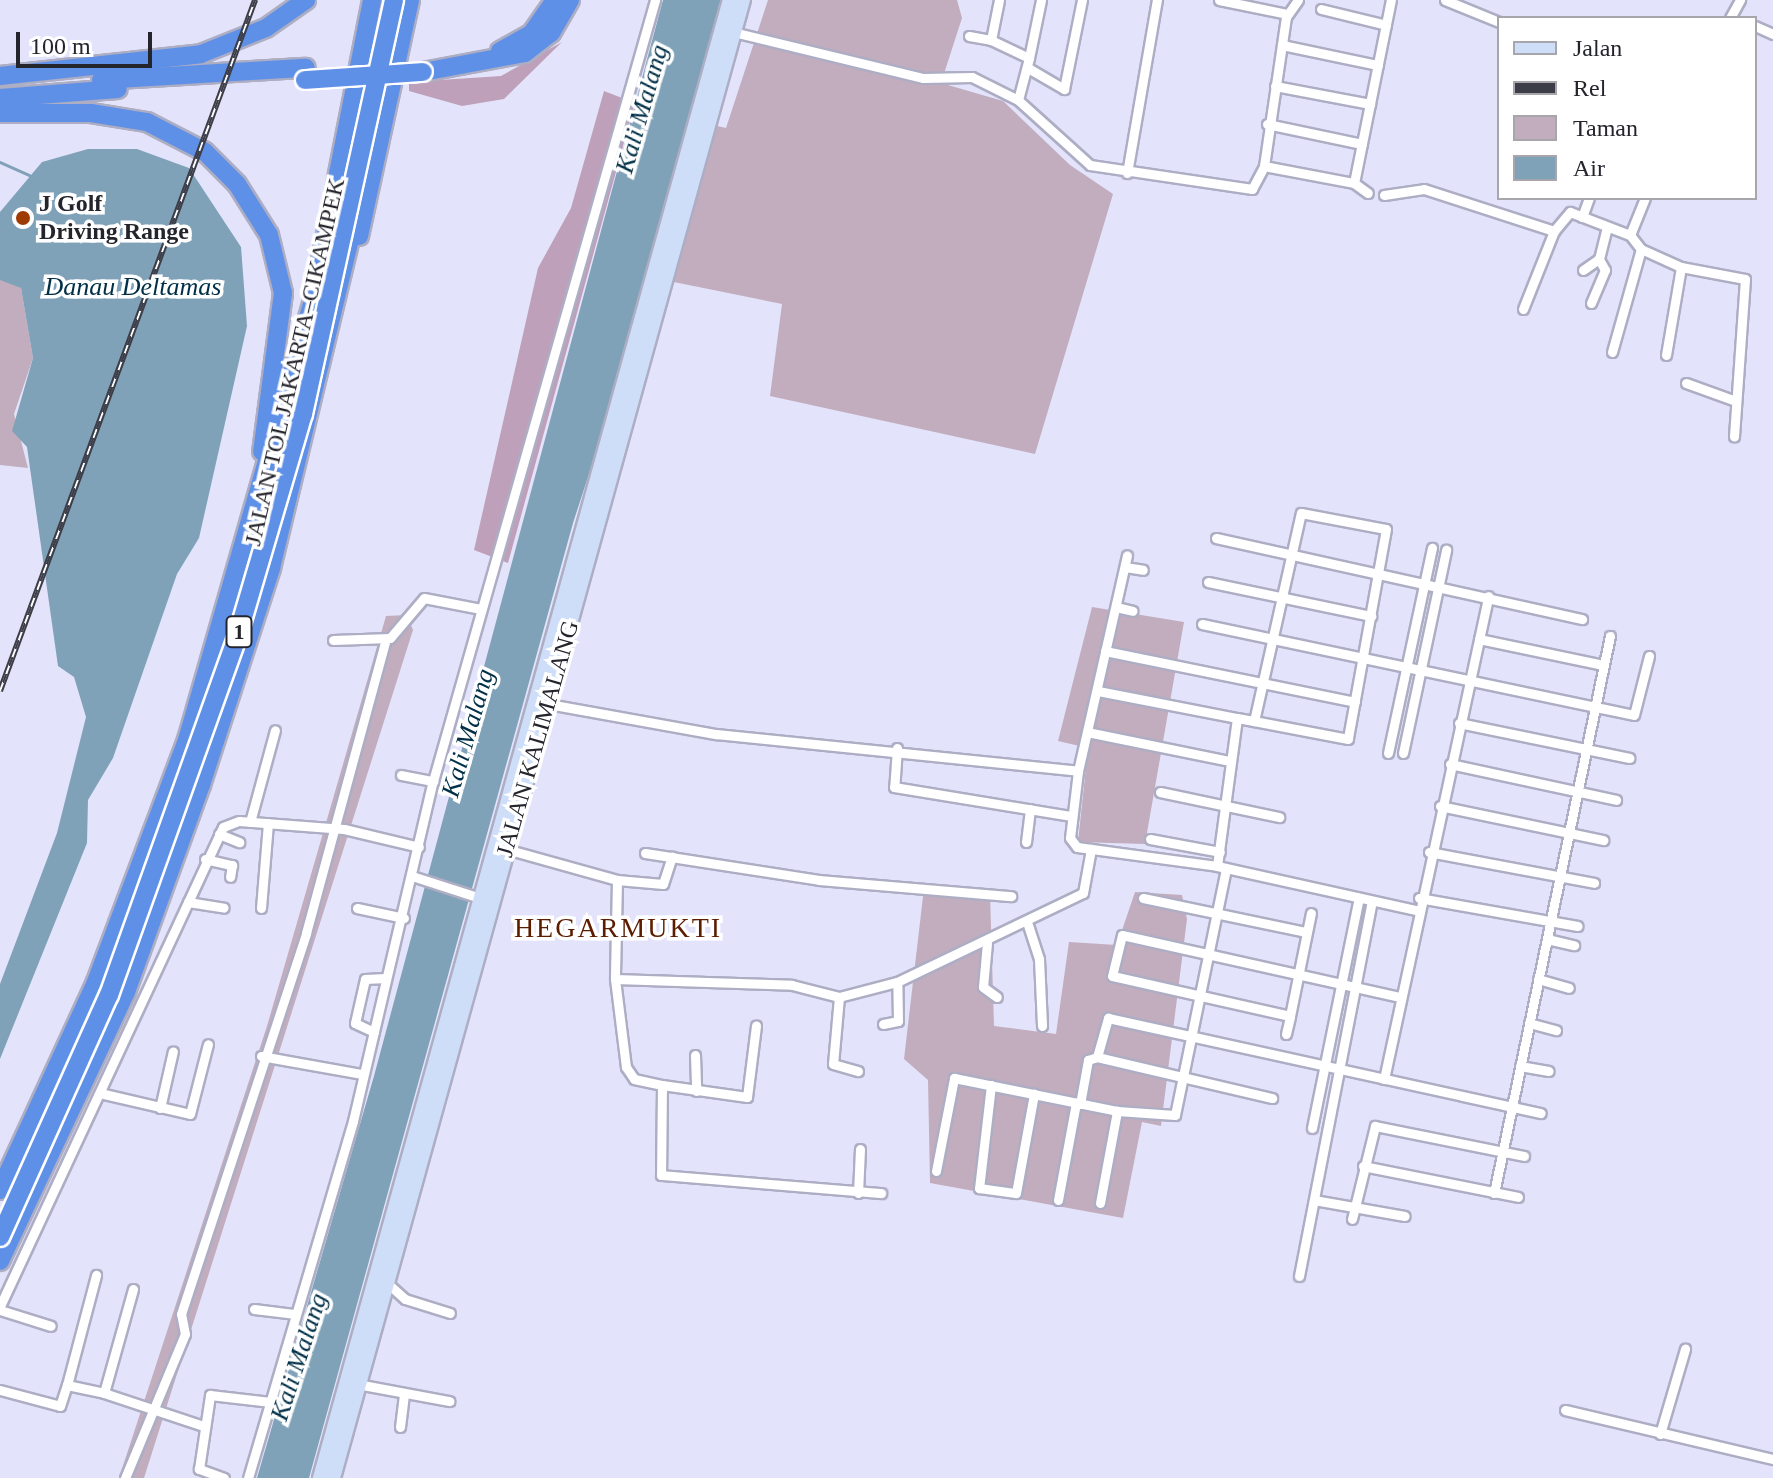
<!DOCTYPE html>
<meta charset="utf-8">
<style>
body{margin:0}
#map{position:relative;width:1773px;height:1478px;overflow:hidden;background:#e3e4fb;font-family:"Times New Roman",serif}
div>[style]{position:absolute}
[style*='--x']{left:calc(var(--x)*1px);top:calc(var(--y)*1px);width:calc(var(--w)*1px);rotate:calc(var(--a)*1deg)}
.green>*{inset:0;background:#c2adbe}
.forest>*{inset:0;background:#bfa0ba}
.water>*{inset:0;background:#80a2b9}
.stream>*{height:3px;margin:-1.5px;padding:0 1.5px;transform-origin:1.5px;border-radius:1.5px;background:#80a2b9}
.roads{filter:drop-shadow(2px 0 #adadc4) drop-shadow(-2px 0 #adadc4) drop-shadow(0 2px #adadc4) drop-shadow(0 -2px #adadc4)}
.minor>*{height:9px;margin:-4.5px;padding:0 4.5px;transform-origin:4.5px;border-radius:4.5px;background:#fff}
.secondary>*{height:14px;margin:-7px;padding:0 7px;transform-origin:7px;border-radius:7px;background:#cfdef8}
.motorway>*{height:18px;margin:-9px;padding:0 9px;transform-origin:9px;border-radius:9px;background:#5f90e7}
.rail>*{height:6px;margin-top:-3px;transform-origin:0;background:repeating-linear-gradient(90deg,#fff 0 9px,#3c3d47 0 18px);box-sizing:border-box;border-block:2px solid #3c3d47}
.bridges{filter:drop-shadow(2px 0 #fff) drop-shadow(-2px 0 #fff) drop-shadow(0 2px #fff) drop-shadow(0 -2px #fff)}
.motorway-bridge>*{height:18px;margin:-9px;padding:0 9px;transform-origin:9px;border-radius:9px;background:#5f90e7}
.dots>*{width:22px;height:22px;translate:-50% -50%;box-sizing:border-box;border:4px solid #fff;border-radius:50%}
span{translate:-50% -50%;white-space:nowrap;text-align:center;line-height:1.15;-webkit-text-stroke:7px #fff;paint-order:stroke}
.shield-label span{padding:2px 6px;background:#fff;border:2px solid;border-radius:6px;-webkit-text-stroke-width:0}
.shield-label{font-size:22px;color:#24242d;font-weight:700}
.poi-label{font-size:24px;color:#24242d;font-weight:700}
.left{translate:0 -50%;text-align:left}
.street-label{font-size:24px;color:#24242d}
.water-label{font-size:26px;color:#002f47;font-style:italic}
.quarter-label{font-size:28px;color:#5b1c00;letter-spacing:2px}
.legend{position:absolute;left:1497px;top:16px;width:260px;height:184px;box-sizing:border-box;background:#fff;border:2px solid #a7a7ab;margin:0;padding:10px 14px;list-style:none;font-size:24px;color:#24242d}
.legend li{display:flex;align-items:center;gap:16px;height:40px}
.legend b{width:40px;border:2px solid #a7a7ab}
.scale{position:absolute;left:16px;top:32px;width:136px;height:36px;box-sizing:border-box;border:4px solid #24242d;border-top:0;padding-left:10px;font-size:24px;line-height:28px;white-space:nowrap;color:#24242d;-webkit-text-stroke:6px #fff;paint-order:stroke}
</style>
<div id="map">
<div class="green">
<i style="clip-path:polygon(768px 0,957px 0,962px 18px,941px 83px,1003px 101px,1070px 165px,1113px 194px,1035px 454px,770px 396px,782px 304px,654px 278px,696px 121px,726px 128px)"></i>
<i style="clip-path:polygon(8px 279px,21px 288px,33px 358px,14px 414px,28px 468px,0 465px,0 280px)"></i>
<i style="clip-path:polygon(1092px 607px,1184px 622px,1145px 844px,1078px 842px,1088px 748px,1058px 741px)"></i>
<i style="clip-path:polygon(407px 615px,413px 630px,144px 1478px,119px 1478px,267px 1026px,386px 616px)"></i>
<i style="clip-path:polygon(924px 888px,990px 893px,994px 1026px,1056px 1034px,1069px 942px,1117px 945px,1135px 892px,1182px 895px,1187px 919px,1161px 1126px,1142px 1122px,1123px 1218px,930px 1183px,928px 1080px,904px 1059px)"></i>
</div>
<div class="forest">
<i style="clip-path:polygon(562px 42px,504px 99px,462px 106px,409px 91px,409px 82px,501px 76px)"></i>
<i style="clip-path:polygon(604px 91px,635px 103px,508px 563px,474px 550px,538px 268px,571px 208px)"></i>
</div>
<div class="water">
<i style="clip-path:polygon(663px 0,730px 0,653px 278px,573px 523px,309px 1478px,257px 1478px,374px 1076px)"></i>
<i style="clip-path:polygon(88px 149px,137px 149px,189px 168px,241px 247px,247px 326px,199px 538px,177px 574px,113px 758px,88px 800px,87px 843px,0 1059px,0 984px,57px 833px,86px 717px,74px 677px,58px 666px,27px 447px,12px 431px,33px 358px,21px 288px,0 280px,0 212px,42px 162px)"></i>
</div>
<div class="stream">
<i style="--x:0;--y:162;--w:32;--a:24"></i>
</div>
<div class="roads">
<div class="minor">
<i style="--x:999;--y:0;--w:41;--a:101.3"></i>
<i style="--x:991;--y:40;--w:42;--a:25.3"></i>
<i style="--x:1029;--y:58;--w:43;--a:104.7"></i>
<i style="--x:1219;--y:0;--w:69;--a:11.6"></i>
<i style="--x:1445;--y:0;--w:58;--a:22.2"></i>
<i style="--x:1321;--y:9;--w:67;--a:13.8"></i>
<i style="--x:1730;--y:18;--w:21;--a:-61"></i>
<i style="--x:1755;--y:26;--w:20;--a:24"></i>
<i style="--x:729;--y:31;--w:200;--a:13.6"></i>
<i style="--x:923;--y:78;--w:49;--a:-1.2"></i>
<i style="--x:972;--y:77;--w:51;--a:26.6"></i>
<i style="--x:1018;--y:100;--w:97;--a:42.1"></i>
<i style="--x:1090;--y:165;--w:164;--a:8.4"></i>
<i style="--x:1252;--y:189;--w:26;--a:-62"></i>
<i style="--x:1264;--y:166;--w:151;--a:-81.6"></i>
<i style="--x:1286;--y:17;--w:21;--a:-55"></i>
<i style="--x:969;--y:36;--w:22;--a:10"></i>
<i style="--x:1282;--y:45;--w:98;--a:11.8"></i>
<i style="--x:1029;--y:58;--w:59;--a:-78.3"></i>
<i style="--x:1028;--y:68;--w:42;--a:30.3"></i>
<i style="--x:1064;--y:89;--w:91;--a:-78.6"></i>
<i style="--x:1275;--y:86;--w:97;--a:10.7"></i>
<i style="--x:1267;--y:124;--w:97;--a:11.9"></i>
<i style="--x:1264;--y:166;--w:92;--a:10.7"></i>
<i style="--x:1354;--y:183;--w:17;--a:36"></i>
<i style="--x:1127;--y:173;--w:176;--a:-80.2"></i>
<i style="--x:1354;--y:183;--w:187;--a:-78.6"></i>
<i style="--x:1384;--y:195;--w:40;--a:-8.5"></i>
<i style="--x:1424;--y:189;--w:137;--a:17.9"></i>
<i style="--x:1582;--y:217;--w:20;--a:-70"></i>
<i style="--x:1630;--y:235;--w:40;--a:-68"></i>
<i style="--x:1583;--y:270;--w:19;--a:-35"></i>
<i style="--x:1599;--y:259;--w:32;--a:-76"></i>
<i style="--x:1591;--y:303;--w:36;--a:-67"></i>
<i style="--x:1605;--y:270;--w:13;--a:-119"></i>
<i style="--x:1523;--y:309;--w:84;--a:-68.3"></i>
<i style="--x:1554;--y:231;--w:25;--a:-50"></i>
<i style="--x:1570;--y:212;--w:64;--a:21"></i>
<i style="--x:1630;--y:235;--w:18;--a:52"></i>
<i style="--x:1641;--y:249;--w:44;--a:24.2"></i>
<i style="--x:1681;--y:267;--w:65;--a:10.6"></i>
<i style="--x:1745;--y:279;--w:158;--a:94"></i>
<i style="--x:1612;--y:352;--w:107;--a:-74.3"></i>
<i style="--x:1666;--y:355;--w:89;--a:-80.3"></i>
<i style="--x:1686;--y:383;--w:50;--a:19.9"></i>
<i style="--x:1216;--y:538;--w:375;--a:12.5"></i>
<i style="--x:1125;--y:567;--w:18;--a:9"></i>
<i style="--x:1208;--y:582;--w:167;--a:11.8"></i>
<i style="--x:1116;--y:607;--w:17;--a:13"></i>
<i style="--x:1202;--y:624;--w:441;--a:11.9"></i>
<i style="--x:1634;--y:715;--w:61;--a:-75.7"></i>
<i style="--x:1479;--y:639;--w:127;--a:11.8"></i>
<i style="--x:333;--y:640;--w:57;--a:-2"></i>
<i style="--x:390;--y:638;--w:52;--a:-49.6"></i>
<i style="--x:424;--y:598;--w:58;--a:10.9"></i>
<i style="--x:1105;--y:651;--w:255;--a:11.5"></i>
<i style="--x:1098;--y:691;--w:142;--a:11"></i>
<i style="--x:543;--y:703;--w:176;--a:10.2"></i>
<i style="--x:716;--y:734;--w:364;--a:5.8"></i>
<i style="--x:1078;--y:771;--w:67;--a:96.8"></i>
<i style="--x:1070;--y:838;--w:11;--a:52"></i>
<i style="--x:1077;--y:847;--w:141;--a:7.7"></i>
<i style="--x:1217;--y:866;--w:204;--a:12.5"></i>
<i style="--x:1459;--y:723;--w:174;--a:11.6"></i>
<i style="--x:1087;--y:732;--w:146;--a:11.5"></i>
<i style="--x:897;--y:748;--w:39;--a:94"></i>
<i style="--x:894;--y:787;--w:180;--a:9.3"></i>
<i style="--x:1388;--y:753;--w:210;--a:-77.9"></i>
<i style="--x:1403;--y:753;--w:208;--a:-78"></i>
<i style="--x:1450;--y:764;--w:170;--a:12.2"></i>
<i style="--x:1078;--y:771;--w:221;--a:-77.2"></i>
<i style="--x:401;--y:775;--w:33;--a:11"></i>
<i style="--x:1160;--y:792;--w:122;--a:11.9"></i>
<i style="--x:1440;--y:806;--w:167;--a:11.8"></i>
<i style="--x:250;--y:822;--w:95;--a:-74.8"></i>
<i style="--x:219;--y:834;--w:22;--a:22"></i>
<i style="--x:1150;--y:839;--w:71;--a:10.5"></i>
<i style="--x:1026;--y:842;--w:33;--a:-83"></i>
<i style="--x:506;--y:849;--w:115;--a:15.6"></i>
<i style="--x:617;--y:880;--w:99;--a:91.2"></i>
<i style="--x:615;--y:979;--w:89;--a:82.9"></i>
<i style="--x:626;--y:1067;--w:14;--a:56"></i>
<i style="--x:634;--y:1079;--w:29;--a:12"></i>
<i style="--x:662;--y:1085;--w:90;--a:90.6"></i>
<i style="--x:661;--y:1175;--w:221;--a:4.7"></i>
<i style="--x:1429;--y:852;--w:168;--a:10.6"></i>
<i style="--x:645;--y:853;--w:176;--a:8.8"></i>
<i style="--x:819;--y:880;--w:193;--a:4.8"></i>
<i style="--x:205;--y:859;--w:28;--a:13"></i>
<i style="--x:232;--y:865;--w:12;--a:99"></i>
<i style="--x:1217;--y:866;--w:149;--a:-82.3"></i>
<i style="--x:1237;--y:718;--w:17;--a:10"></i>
<i style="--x:1254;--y:721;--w:213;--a:-77.3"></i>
<i style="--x:1301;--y:513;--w:86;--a:10.7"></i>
<i style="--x:1386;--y:529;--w:213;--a:100.3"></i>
<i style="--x:1348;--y:739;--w:96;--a:-169.2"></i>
<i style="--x:415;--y:877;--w:68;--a:17.9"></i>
<i style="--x:617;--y:880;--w:46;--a:5"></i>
<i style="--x:663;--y:884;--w:29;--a:-72"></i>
<i style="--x:1143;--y:898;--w:167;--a:11.8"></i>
<i style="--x:1419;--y:898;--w:161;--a:10"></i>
<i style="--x:188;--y:902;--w:36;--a:9"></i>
<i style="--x:261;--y:908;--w:85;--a:-85.3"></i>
<i style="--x:357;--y:908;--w:48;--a:12"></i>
<i style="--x:1028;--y:925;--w:36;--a:72"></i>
<i style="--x:1039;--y:959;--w:67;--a:87.4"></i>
<i style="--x:1547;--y:939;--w:28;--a:13"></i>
<i style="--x:987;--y:943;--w:44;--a:95.2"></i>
<i style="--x:983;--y:987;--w:17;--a:36"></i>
<i style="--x:615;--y:979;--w:177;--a:1.9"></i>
<i style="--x:792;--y:985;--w:49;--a:14.3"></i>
<i style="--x:839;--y:997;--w:60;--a:-14.5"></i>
<i style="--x:897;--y:982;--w:206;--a:-25.6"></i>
<i style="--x:1083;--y:893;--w:45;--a:-79.7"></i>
<i style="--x:1538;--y:979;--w:32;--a:16"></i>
<i style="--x:839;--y:997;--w:67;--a:95.1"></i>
<i style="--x:833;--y:1064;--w:26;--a:16"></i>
<i style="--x:1290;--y:1016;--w:105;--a:-78.5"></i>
<i style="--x:1529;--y:1023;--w:28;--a:15"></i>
<i style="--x:883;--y:1024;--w:15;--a:-11"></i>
<i style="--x:898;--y:1021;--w:39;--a:-91"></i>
<i style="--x:374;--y:1032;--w:21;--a:-155"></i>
<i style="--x:355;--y:1023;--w:45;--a:-77.2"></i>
<i style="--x:365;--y:979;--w:21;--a:-3"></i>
<i style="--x:1286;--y:1034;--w:18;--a:-77"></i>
<i style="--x:1290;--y:1016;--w:182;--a:-167.3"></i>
<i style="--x:1112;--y:976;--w:42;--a:-76.3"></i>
<i style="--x:1122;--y:935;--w:284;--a:12.6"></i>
<i style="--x:695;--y:1055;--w:36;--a:88"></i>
<i style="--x:261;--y:1056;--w:103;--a:10.1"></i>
<i style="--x:1097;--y:1057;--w:41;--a:-74.2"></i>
<i style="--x:1108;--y:1018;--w:443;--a:12.4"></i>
<i style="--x:1520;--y:1066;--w:29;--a:10"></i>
<i style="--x:1384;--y:1079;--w:494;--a:-77.8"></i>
<i style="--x:662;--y:1085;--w:86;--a:8"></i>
<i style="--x:747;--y:1097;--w:72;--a:-82.8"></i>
<i style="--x:991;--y:1085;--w:104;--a:96.6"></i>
<i style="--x:979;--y:1188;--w:37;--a:8"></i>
<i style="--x:1016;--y:1193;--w:101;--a:-79.7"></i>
<i style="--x:104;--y:1094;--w:88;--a:13.1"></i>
<i style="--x:190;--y:1114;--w:72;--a:-75.6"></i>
<i style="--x:1080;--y:1104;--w:45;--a:-79.7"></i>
<i style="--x:1088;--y:1060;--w:9;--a:-18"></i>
<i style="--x:1097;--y:1057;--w:180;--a:13.2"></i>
<i style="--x:160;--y:1108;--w:58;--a:-77.2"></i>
<i style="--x:1312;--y:1128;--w:235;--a:-78.5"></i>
<i style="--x:1363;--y:1166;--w:158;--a:11.3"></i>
<i style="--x:936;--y:1171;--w:95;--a:-79"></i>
<i style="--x:954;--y:1078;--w:166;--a:11.4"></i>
<i style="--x:1117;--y:1111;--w:58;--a:3.9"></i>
<i style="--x:1175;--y:1115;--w:251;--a:-78.3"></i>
<i style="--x:858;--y:1193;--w:44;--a:-87.4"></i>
<i style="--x:1494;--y:1193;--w:569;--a:-78.24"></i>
<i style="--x:1058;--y:1200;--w:99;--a:-79.5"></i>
<i style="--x:1314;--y:1200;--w:92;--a:10"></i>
<i style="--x:1100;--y:1203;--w:94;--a:-79.5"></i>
<i style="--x:1352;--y:1219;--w:96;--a:-76.1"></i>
<i style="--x:1375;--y:1126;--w:152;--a:11.4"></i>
<i style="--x:1299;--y:1276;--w:382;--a:-79"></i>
<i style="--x:385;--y:1281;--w:27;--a:42"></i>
<i style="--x:405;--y:1299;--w:47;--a:17.3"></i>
<i style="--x:0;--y:1306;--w:528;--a:-65.04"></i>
<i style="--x:223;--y:827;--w:17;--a:-21"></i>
<i style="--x:239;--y:821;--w:105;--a:4.4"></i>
<i style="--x:344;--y:829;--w:77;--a:13.5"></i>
<i style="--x:254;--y:1309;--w:38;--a:7"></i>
<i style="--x:0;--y:1310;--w:53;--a:17.4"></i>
<i style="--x:357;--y:1384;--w:94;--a:10.5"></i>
<i style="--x:67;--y:1385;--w:114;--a:-75.2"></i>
<i style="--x:0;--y:1390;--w:62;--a:14.9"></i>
<i style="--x:60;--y:1406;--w:22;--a:-72"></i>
<i style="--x:67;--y:1385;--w:38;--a:12"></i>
<i style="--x:104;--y:1393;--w:108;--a:-74.4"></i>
<i style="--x:104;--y:1393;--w:104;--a:18.4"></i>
<i style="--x:1565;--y:1410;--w:214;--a:13.3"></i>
<i style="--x:400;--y:1427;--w:33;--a:-83"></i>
<i style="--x:1660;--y:1434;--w:89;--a:-73.6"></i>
<i style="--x:125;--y:1478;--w:156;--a:-67.4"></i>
<i style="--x:185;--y:1334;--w:20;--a:-101"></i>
<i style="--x:181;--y:1314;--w:401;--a:-71.8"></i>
<i style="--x:306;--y:933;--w:305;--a:-74.8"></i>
<i style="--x:224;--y:1478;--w:27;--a:-160"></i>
<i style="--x:199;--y:1469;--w:75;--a:-81.5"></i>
<i style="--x:210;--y:1395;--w:61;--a:6.5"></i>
<i style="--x:248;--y:1478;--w:372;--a:-73.6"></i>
<i style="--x:353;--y:1121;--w:349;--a:-76.8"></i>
<i style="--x:433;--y:781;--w:812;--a:-74.13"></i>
</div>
<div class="secondary">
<i style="--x:320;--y:1478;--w:1534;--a:-74.5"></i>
<i style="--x:333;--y:1478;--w:1534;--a:-74.5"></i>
</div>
<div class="motorway">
<i style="--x:500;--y:51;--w:37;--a:-29"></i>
<i style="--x:532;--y:33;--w:40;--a:-55.1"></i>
<i style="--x:423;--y:72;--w:104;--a:-10.6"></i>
<i style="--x:525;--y:53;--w:33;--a:-38"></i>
<i style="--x:551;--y:33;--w:38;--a:-60"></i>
<i style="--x:0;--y:76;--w:202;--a:-6.2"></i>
<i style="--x:201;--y:54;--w:70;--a:-21.8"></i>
<i style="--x:266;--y:28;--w:49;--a:-35"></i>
<i style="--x:101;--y:80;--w:205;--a:-3.4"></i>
<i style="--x:0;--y:98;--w:118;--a:-4.4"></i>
<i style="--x:0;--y:113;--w:91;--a:0"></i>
<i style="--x:91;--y:113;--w:57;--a:9.1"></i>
<i style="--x:147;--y:122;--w:65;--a:27.3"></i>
<i style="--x:205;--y:152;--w:45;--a:45"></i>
<i style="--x:237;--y:184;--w:60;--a:57.9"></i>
<i style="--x:269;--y:235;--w:60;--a:76.4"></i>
<i style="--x:283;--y:293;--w:160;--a:97.5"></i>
<i style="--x:359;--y:236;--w:241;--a:-77.8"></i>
<i style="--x:0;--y:1190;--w:229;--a:-65.2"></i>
<i style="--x:96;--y:982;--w:259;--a:-69.4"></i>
<i style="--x:187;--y:740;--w:457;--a:-74"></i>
<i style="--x:313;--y:301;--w:307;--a:-78.9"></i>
<i style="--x:0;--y:1261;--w:297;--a:-64.9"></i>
<i style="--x:126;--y:992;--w:220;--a:-70.1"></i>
<i style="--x:201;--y:785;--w:228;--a:-72.1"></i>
<i style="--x:271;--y:568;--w:356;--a:-76.5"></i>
</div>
</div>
<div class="rail">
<i style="--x:0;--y:691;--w:737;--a:-69.74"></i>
</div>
<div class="bridges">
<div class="motorway-bridge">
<i style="--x:305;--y:80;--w:118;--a:-3.9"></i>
<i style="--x:0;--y:1237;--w:265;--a:-65.8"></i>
<i style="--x:109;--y:995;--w:387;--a:-70.3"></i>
<i style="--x:239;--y:631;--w:226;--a:-73.6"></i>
<i style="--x:303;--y:414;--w:424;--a:-77.6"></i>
</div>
</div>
<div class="dots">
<i style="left:23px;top:218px;background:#9e3b02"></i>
</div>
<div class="shield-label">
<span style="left:239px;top:632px">1</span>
</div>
<div class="poi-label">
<span class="left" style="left:39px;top:218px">J Golf<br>Driving Range</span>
</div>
<div class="street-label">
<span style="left:295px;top:362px;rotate:-77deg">JALAN TOL JAKARTA–CIKAMPEK</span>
<span style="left:538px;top:739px;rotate:-74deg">JALAN KALIMALANG</span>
</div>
<div class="water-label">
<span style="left:642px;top:109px;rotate:-74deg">Kali Malang</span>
<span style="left:133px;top:287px">Danau Deltamas</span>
<span style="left:468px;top:733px;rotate:-74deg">Kali Malang</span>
<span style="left:299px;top:1357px;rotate:-72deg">Kali Malang</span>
</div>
<div class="quarter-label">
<span style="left:618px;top:928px">HEGARMUKTI</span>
</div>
<ul class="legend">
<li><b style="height:10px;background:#cfdef8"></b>Jalan</li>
<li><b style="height:10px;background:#3c3d47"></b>Rel</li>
<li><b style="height:22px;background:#c2adbe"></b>Taman</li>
<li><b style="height:22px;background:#80a2b9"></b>Air</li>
</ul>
<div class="scale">100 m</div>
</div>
